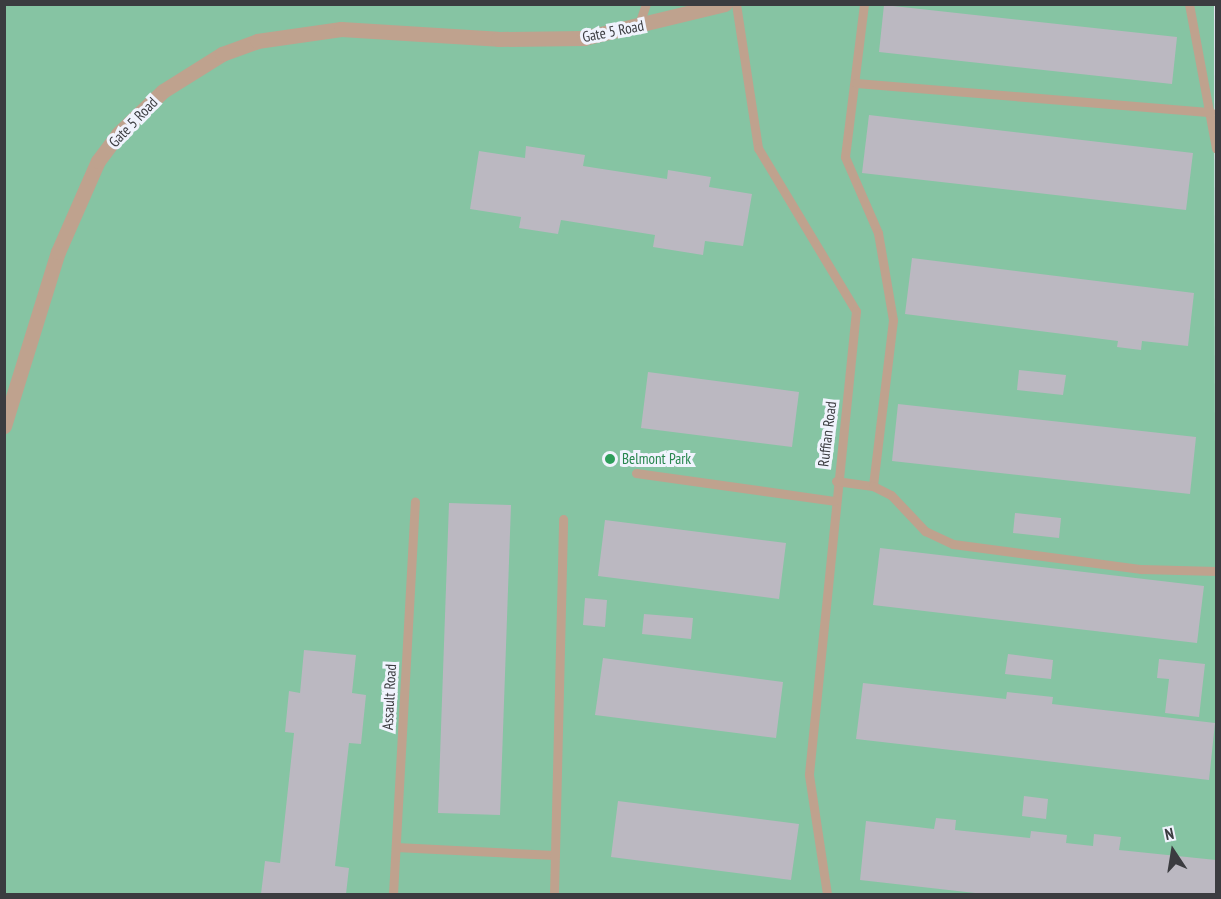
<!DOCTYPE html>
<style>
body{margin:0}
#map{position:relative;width:1221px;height:899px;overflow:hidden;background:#e3e5f0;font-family:"PT Sans Narrow",sans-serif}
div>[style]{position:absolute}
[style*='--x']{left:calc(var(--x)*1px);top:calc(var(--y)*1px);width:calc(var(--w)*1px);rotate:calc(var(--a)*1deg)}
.green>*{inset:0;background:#86c4a3}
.building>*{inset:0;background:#bbb8c1}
.service>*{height:9px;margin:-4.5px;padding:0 4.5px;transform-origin:4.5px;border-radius:4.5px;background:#bfa28e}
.minor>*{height:15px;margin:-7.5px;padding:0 7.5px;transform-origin:7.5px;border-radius:7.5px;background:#bfa28e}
.dots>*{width:16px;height:16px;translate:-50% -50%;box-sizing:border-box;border:3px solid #f0f3fd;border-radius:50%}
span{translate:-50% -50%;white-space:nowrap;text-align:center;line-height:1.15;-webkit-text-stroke:6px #f0f3fd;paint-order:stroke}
.street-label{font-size:15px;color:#3b3c40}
.leisure-label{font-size:15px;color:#27864d}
.left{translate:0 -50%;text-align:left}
.frame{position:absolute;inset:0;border:6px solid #3b3c40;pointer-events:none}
.north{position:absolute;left:1143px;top:821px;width:60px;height:60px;-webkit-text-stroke:4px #f0f3fd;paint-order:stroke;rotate:348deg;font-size:16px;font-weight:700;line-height:24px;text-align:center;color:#3b3c40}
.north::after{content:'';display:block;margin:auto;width:21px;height:27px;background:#3b3c40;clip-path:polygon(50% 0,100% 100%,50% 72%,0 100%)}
</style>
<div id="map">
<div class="green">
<i style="clip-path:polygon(5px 5px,1214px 5px,1216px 894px,5px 894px)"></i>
</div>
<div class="building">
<i style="clip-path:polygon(884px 5px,1177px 37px,1172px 84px,879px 52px)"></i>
<i style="clip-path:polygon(869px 115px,1193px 153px,1186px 210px,862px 173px)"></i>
<i style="clip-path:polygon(526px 146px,585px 155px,583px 166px,667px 179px,668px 170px,711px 177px,709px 187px,752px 194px,743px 246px,705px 241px,703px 255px,653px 247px,655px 235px,561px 220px,558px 234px,519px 228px,521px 217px,470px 209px,479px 151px,525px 158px)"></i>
<i style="clip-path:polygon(912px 258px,1194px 293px,1188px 346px,1142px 341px,1141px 350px,1117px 347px,1118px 341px,905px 314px)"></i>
<i style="clip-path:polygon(1019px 370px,1066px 375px,1063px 395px,1017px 390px)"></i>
<i style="clip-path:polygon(648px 372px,799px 392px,792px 447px,641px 428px)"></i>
<i style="clip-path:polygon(898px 404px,1196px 437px,1190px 494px,892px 461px)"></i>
<i style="clip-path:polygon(449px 503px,511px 505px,500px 815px,438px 813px)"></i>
<i style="clip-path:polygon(1015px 513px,1061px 518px,1059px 538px,1013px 533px)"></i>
<i style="clip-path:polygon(605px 520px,786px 543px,779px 599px,598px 576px)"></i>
<i style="clip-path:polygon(880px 548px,1204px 586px,1197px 643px,873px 605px)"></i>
<i style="clip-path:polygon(585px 598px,607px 600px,605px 627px,583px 625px)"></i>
<i style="clip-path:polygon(644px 614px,693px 618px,691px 639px,642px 634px)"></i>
<i style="clip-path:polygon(304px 650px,356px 655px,352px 693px,366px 695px,361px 744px,349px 743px,335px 866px,349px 868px,346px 894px,261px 894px,265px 861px,280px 863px,294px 733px,285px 732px,289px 691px,300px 693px)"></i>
<i style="clip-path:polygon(1008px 654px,1053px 660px,1051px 679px,1005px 674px)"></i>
<i style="clip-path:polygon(603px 658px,783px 682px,776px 738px,595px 715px)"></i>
<i style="clip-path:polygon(1159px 659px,1205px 664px,1199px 717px,1165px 713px,1169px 679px,1157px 678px)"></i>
<i style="clip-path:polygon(863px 683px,1006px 699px,1007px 692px,1053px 697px,1052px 704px,1215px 723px,1209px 780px,856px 739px)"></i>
<i style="clip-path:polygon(1024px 796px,1048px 799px,1046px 819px,1022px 816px)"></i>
<i style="clip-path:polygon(618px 801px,799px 824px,791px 880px,611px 857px)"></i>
<i style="clip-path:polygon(936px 818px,956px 820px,955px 830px,1030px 838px,1031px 831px,1067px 835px,1066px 843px,1093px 846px,1094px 834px,1121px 837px,1119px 850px,1216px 860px,1216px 894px,984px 894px,860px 880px,866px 821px,934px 829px)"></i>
</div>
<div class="service">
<i style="--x:736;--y:4;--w:146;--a:81.3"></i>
<i style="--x:758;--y:148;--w:190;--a:59"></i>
<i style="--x:856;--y:311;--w:466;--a:95.8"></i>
<i style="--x:809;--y:775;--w:120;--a:81.4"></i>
<i style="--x:864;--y:4;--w:154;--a:97.1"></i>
<i style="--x:845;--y:157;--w:83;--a:66.5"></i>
<i style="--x:878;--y:233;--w:88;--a:80.2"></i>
<i style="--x:893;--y:320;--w:167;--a:96.9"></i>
<i style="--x:1189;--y:4;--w:147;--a:79.4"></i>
<i style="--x:638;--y:27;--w:24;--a:-71"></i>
<i style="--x:856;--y:83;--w:356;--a:4.7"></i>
<i style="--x:636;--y:473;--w:200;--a:8"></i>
<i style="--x:836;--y:481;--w:37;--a:8"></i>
<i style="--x:873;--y:486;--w:20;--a:27"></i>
<i style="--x:891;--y:495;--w:50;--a:46.6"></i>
<i style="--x:925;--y:531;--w:31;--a:25"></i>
<i style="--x:953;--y:544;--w:190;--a:7.6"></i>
<i style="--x:1141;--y:569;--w:75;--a:1.5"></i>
<i style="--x:396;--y:847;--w:159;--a:2.9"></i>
<i style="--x:393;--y:894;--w:393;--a:-86.8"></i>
<i style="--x:554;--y:894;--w:375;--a:-88.6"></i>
</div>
<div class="minor">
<i style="--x:4;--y:426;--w:182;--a:-72.8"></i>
<i style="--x:58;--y:252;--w:99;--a:-66.3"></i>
<i style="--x:98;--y:161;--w:34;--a:-53"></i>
<i style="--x:118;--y:134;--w:62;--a:-43.7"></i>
<i style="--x:163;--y:91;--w:70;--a:-32.1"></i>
<i style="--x:222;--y:54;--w:37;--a:-20"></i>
<i style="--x:257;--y:41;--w:85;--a:-8.1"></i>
<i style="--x:341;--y:29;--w:157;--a:3.6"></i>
<i style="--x:498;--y:39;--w:86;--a:-0.7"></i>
<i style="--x:584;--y:38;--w:145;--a:-13.6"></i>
</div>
<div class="dots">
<i style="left:610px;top:459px;background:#2e9e5b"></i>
</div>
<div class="street-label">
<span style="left:613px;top:31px;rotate:-11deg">Gate 5 Road</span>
<span style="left:133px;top:122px;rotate:-46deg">Gate 5 Road</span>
<span style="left:827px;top:434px;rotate:-83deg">Ruffian Road</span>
<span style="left:389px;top:697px;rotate:-87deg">Assault Road</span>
</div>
<div class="leisure-label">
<span class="left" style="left:622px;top:459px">Belmont Park</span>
</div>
<div class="frame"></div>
<div class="north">N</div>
</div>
